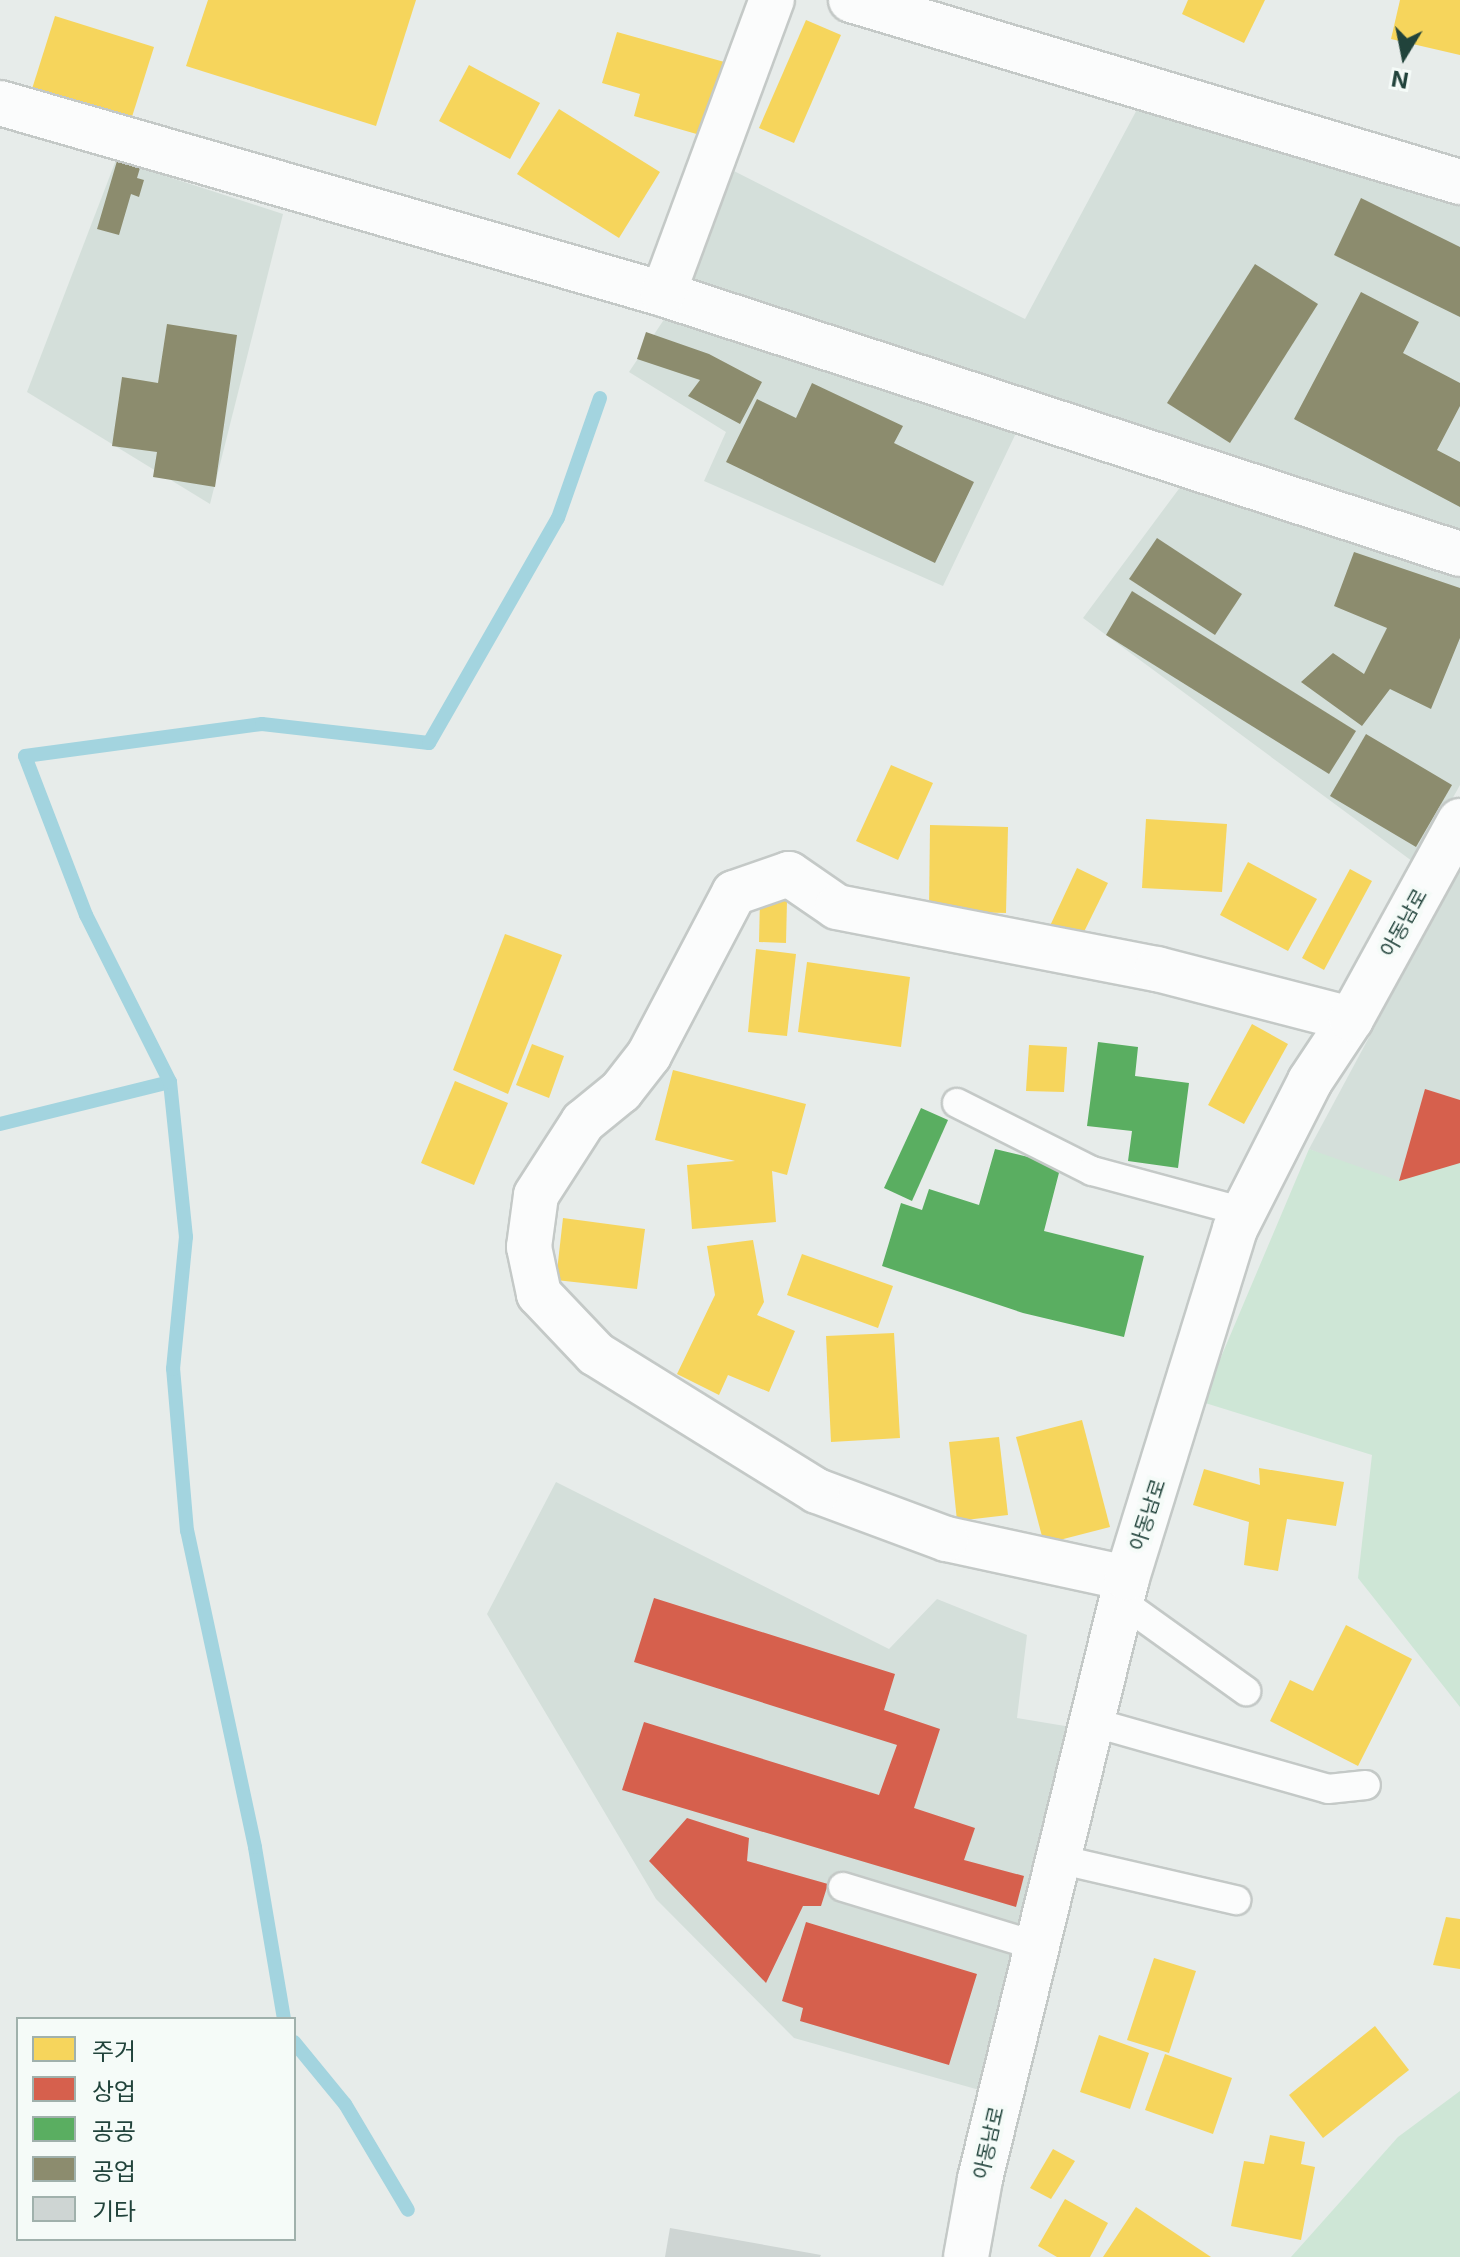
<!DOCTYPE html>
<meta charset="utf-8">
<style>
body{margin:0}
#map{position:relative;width:1460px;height:2257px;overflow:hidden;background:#e7ecea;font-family:Inter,"Noto Sans KR",sans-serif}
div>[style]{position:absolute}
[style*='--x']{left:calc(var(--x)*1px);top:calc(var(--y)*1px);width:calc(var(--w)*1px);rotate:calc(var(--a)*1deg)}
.built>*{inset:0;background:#d4dfda}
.green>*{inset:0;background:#cee6d6}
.homes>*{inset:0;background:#f6d55c}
.shops>*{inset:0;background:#d6604d}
.public>*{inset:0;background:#5aae61}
.industry>*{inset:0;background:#8c8c6e}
.stream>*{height:14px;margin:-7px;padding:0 7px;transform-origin:7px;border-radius:7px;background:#a3d4df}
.building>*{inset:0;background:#ced5d3}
.roads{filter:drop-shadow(2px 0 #c4c9c7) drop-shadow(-2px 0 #c4c9c7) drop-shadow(0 2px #c4c9c7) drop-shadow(0 -2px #c4c9c7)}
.service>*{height:28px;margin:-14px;padding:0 14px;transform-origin:14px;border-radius:14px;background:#fbfcfc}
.minor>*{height:44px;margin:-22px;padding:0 22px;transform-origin:22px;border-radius:22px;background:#fbfcfc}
span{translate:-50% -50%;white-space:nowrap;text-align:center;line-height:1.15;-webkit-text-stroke:8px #f5fbf8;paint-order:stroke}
.street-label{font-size:20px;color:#21433b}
.legend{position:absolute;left:16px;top:2017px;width:280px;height:224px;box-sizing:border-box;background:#f5fbf8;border:2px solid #a0b1ac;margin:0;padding:10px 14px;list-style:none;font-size:24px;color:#21433b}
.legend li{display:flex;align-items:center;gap:16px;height:40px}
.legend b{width:40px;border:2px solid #a0b1ac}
.north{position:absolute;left:1364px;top:16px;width:80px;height:80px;-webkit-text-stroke:6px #f5fbf8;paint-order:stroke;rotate:190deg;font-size:22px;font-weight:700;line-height:32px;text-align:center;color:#21433b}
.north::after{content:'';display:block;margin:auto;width:28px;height:36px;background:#21433b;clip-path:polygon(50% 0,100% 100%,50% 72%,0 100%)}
</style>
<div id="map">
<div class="built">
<i style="clip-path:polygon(1141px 102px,1460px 189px,1460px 785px,1416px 864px,1083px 618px,1184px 482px,1017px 431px,943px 586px,704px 481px,726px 432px,629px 372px,667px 315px,730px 169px,1025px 319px)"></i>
<i style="clip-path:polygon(116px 160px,283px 214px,210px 504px,27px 392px)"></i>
<i style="clip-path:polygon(1460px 868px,1460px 1172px,1413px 1194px,1309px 1149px)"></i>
<i style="clip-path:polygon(556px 1482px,889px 1649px,937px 1599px,1027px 1635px,1017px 1718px,1071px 1727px,983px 2091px,794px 2038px,656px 1899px,487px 1614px)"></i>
</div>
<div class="green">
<i style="clip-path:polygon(1309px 1149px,1399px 1181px,1460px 1161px,1460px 1707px,1358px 1578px,1372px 1455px,1202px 1402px)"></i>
<i style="clip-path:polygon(1460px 2091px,1460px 2257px,1291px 2257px,1398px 2137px)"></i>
</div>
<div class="homes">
<i style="clip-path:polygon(208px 0,416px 0,376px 126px,186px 66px)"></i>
<i style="clip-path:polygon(1188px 0,1265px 0,1244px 43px,1182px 14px)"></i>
<i style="clip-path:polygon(1400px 0,1460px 0,1460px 55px,1391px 39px)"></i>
<i style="clip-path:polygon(55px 16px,154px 47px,131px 120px,32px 89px)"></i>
<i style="clip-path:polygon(806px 20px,841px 35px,794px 143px,759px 128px)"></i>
<i style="clip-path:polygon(617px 32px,728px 63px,707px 137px,634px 116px,640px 94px,602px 83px)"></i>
<i style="clip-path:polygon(469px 65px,540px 103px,510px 159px,439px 121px)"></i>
<i style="clip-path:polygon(559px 109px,660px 172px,619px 238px,517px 174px)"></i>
<i style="clip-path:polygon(891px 765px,933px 783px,898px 860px,856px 841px)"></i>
<i style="clip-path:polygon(1146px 819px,1227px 824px,1222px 892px,1142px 888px)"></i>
<i style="clip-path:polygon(930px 825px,1008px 827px,1006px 913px,929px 911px)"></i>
<i style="clip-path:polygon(1248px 862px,1317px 899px,1288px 951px,1220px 915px)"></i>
<i style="clip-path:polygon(1077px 868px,1108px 883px,1079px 942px,1049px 928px)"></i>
<i style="clip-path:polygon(1350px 869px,1372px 881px,1324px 970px,1302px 958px)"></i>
<i style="clip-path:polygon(760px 899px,787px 900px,786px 943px,759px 942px)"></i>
<i style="clip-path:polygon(505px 934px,562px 955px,508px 1094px,453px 1070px)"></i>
<i style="clip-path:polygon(756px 949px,796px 954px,787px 1036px,748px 1032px)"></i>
<i style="clip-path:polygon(807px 962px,910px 977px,901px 1047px,798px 1032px)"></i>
<i style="clip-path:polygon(1252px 1024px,1288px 1044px,1244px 1124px,1208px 1105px)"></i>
<i style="clip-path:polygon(532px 1044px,564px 1056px,549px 1098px,516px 1085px)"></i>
<i style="clip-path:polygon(1029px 1045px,1067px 1047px,1064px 1092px,1026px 1091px)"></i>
<i style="clip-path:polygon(673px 1070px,806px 1104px,787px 1175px,772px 1171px,776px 1222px,692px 1229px,687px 1165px,735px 1161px,655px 1140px)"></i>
<i style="clip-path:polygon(455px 1081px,508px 1103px,474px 1185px,421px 1163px)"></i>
<i style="clip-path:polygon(563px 1218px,645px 1229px,637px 1289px,556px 1280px)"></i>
<i style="clip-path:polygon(753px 1240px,764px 1302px,757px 1315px,795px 1331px,769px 1392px,728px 1375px,719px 1395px,677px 1374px,715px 1295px,707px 1246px)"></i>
<i style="clip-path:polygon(802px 1254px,893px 1286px,878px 1328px,787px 1295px)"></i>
<i style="clip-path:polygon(894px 1333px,900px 1438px,831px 1442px,826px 1336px)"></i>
<i style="clip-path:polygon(1082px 1420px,1110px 1527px,1044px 1544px,1016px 1437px)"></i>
<i style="clip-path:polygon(999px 1437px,1008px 1515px,957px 1521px,949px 1442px)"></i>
<i style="clip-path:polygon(1259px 1468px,1344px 1482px,1336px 1526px,1287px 1519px,1278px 1571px,1244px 1565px,1249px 1522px,1193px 1505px,1204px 1469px,1260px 1485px)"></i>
<i style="clip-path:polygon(1346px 1625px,1412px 1659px,1358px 1766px,1270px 1721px,1290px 1680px,1313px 1691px)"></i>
<i style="clip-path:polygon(1446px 1917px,1460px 1919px,1460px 1969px,1433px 1965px)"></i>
<i style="clip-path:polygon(1154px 1958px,1196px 1971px,1169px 2053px,1127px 2040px)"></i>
<i style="clip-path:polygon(1375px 2026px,1409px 2070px,1323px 2138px,1289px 2095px)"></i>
<i style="clip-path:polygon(1099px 2035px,1149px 2053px,1130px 2109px,1080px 2092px)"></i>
<i style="clip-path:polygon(1165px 2054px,1232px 2078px,1213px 2134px,1145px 2110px)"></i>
<i style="clip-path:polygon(1270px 2135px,1305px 2142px,1301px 2164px,1315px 2167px,1301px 2240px,1231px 2226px,1244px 2161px,1264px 2164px)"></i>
<i style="clip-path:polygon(1053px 2149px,1075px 2161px,1051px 2199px,1030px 2188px)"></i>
<i style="clip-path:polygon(1065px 2199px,1108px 2223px,1090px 2257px,1057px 2257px,1038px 2246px)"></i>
<i style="clip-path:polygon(1136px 2207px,1211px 2257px,1103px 2257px)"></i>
</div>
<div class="shops">
<i style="clip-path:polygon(1425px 1089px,1460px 1100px,1460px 1163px,1399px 1181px)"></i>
<i style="clip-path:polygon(654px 1598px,895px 1674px,884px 1710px,940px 1729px,914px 1808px,975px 1828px,964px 1860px,1024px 1876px,1016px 1907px,622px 1790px,644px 1722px,879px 1795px,897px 1745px,634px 1662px)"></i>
<i style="clip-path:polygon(687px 1818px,749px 1838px,747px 1861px,828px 1884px,821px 1906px,803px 1906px,766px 1983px,649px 1861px)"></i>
<i style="clip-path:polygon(806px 1922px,977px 1974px,949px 2065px,800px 2021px,803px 2008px,782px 2001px)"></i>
</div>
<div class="public">
<i style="clip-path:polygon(1098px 1042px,1138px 1047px,1135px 1076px,1189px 1083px,1178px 1168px,1128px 1161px,1132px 1131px,1087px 1126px)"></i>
<i style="clip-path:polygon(921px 1108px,948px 1120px,912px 1201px,884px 1188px)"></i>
<i style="clip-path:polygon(995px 1149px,1061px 1165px,1044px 1231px,1144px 1256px,1124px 1337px,1023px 1313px,882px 1266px,901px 1203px,922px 1210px,929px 1189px,979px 1205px)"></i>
</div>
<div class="industry">
<i style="clip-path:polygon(117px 161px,140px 168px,137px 178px,144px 180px,139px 197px,131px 194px,119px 235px,97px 229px)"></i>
<i style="clip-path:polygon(1361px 198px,1460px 247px,1460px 317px,1334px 255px)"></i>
<i style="clip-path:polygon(1255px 264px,1318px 304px,1230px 443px,1167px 403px)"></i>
<i style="clip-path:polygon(1361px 292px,1419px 322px,1403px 353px,1460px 383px,1460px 406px,1437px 450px,1460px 462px,1460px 507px,1294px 419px)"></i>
<i style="clip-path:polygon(167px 324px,237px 335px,215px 487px,153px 477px,157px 452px,112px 446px,122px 377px,158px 383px)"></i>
<i style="clip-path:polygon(646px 332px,709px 354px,762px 382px,740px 424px,688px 396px,700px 380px,637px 359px)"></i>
<i style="clip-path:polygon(812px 383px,903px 426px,894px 443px,974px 482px,935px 563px,726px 462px,757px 399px,796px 418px)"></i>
<i style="clip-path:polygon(1157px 538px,1242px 594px,1215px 635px,1129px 579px)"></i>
<i style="clip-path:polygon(1354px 552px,1460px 588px,1460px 638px,1431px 709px,1390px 689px,1362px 726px,1301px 682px,1333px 653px,1364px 674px,1387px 628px,1334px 606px)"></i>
<i style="clip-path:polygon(1132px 591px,1356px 731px,1329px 774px,1106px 635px)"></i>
<i style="clip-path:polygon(1366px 734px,1452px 785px,1416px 847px,1330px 796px)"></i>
</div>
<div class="stream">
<i style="--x:0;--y:1124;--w:175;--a:-13.9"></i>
<i style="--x:284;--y:2019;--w:174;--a:-99.6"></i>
<i style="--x:255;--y:1847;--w:323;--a:-102.1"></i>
<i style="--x:187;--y:1531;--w:163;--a:-94.9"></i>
<i style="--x:173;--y:1369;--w:133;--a:-84.4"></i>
<i style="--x:186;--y:1237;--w:156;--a:-95.9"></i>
<i style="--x:170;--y:1082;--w:187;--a:-116.7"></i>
<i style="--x:86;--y:915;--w:170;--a:-111"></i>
<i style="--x:25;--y:756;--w:239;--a:-7.7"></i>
<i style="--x:262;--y:724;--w:168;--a:6.5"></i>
<i style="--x:429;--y:743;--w:259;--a:-60.2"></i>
<i style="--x:558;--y:518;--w:127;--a:-70.7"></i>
<i style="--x:294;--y:2042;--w:80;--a:50.6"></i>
<i style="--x:345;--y:2104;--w:123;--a:59.3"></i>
</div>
<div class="building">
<i style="clip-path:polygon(670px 2228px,821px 2255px,820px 2257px,665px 2257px)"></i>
</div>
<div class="roads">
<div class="service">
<i style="--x:957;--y:1103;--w:151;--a:26.7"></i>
<i style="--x:1092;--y:1171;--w:157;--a:15.1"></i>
<i style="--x:1122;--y:1602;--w:153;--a:35.7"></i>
<i style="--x:1092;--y:1722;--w:245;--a:15.8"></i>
<i style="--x:1328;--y:1789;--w:38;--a:-6"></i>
<i style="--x:1058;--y:1859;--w:183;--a:13"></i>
<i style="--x:843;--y:1887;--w:203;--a:16.9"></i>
</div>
<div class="minor">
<i style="--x:851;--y:0;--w:636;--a:16.64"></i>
<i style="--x:0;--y:103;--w:690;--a:16.07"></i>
<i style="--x:663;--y:294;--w:838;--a:18.07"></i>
<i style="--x:663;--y:294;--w:314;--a:-69.7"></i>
<i style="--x:1127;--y:1578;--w:185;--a:-167.8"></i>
<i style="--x:946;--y:1539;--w:138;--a:-159.6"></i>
<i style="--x:817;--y:1491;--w:260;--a:-148.2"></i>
<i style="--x:596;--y:1354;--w:83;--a:-133.5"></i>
<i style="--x:539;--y:1294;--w:48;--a:-102"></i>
<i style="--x:529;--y:1247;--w:52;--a:-82.3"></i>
<i style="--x:536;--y:1195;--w:87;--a:-57.2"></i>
<i style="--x:583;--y:1122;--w:49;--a:-39.2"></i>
<i style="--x:621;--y:1091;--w:46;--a:-52.1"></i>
<i style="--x:649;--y:1055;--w:183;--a:-62.3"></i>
<i style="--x:734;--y:893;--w:58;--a:-19.1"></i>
<i style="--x:789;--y:874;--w:58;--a:34.5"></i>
<i style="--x:837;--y:907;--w:326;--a:11"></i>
<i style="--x:1157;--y:969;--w:200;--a:14.5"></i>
<i style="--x:966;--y:2257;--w:79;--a:-79.8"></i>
<i style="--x:980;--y:2179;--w:619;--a:-76.26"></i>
<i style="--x:1127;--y:1578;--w:365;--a:-72.8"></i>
<i style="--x:1235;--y:1229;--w:166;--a:-63.1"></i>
<i style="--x:1310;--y:1081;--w:74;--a:-56.5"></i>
<i style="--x:1351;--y:1019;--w:226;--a:-61.2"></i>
</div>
</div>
<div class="street-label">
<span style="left:1404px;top:923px;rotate:-61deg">아동남로</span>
<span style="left:1148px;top:1515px;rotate:-72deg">아동남로</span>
<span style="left:989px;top:2143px;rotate:-77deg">아동남로</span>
</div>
<ul class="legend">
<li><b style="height:22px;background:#f6d55c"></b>주거</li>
<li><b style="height:22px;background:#d6604d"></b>상업</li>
<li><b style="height:22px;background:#5aae61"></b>공공</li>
<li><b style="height:22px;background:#8c8c6e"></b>공업</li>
<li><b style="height:22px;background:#ced5d3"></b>기타</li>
</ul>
<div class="north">N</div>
</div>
